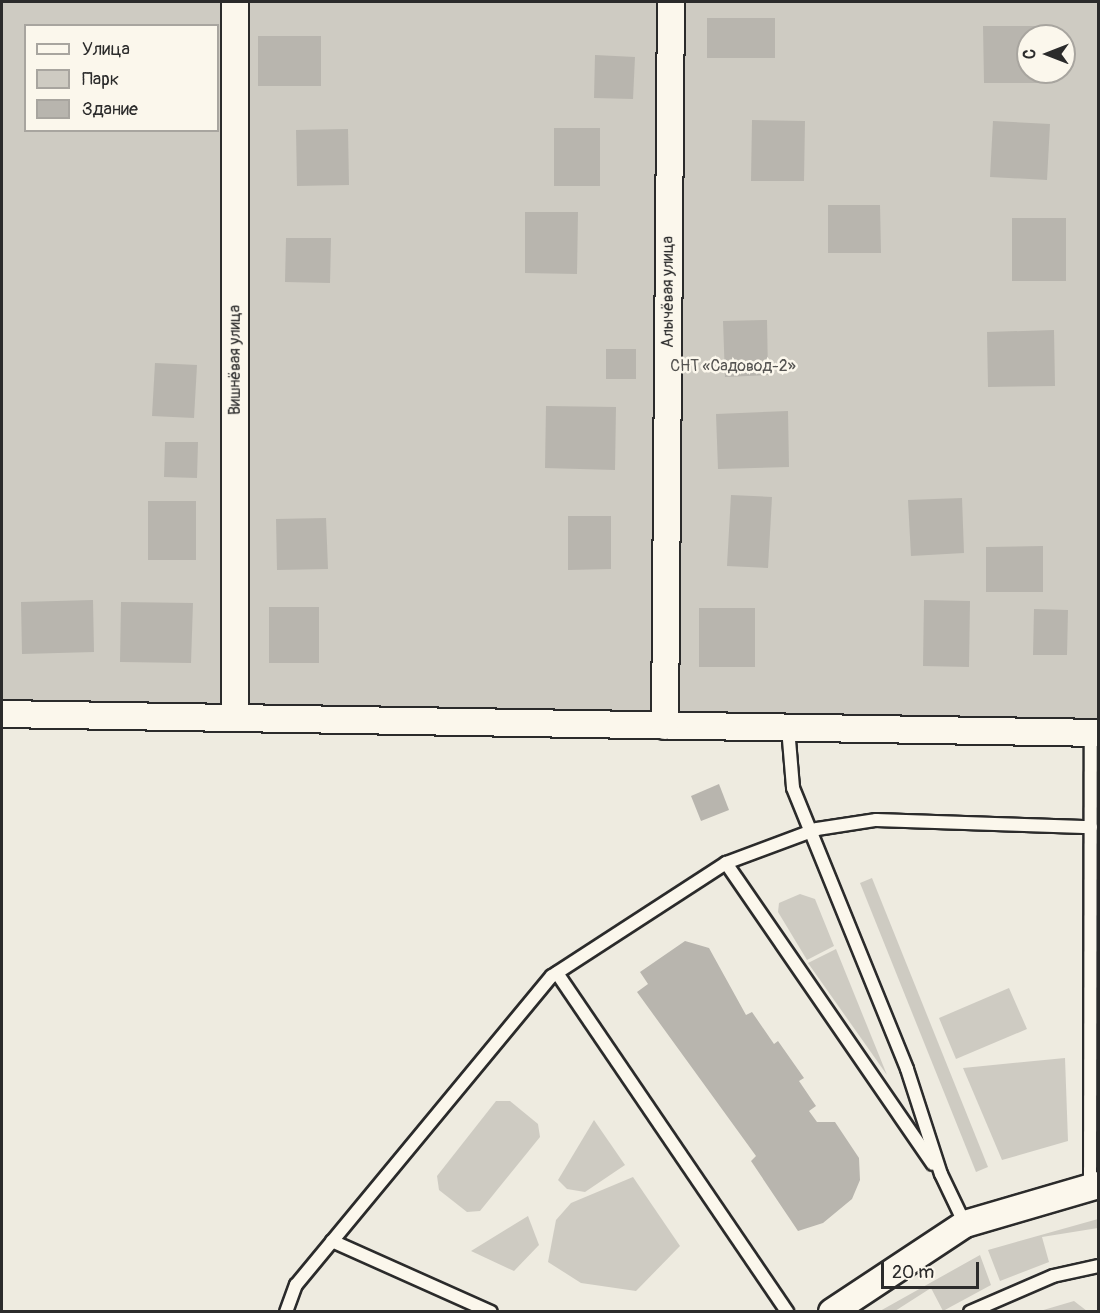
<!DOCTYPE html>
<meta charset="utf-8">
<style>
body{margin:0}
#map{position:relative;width:1100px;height:1313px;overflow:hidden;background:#eeebe0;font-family:Pangolin,sans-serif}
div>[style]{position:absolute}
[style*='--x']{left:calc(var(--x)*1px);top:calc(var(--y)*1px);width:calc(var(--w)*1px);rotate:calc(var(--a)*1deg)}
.green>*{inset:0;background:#cecbc2}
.building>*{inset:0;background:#b8b5ae}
.roads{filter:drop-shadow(2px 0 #2b2b2b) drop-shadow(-2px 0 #2b2b2b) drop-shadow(0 2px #2b2b2b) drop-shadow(0 -2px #2b2b2b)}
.service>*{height:12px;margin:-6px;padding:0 6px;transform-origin:6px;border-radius:6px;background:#fbf7ec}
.minor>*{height:26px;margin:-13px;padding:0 13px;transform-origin:13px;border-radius:13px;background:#fbf7ec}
span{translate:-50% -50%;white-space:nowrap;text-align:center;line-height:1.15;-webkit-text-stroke:5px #fbf7ec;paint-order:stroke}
.street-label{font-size:16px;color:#2b2b2b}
.park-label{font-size:16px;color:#545351}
.frame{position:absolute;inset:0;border:3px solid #2b2b2b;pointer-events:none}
.legend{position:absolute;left:24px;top:24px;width:195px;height:108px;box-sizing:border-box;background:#fbf7ec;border:2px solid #a8a59f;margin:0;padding:8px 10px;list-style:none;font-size:18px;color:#2b2b2b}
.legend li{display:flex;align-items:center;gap:12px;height:30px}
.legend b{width:30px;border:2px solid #a8a59f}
.north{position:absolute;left:1016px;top:24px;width:60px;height:60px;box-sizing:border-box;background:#fbf7ec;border:2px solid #a8a59f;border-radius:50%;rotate:270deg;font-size:16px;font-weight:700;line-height:24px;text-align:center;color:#2b2b2b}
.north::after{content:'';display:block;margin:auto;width:21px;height:27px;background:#2b2b2b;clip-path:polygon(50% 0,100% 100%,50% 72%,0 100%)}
.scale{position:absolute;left:881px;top:1262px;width:98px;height:27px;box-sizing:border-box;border:3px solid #2b2b2b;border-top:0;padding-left:8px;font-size:18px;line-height:21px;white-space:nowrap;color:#2b2b2b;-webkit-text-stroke:4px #fbf7ec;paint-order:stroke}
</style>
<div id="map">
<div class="green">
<i style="clip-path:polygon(evenodd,2px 2px,1098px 2px,1098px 739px,2px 724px,2px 2px,26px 26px,218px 26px,218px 130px,26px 130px,26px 26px,2px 2px,1028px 36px,1064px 36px,1064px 72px,1028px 72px,1028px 36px)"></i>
<i style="clip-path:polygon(872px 878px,988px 1167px,976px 1172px,860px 883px)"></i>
<i style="clip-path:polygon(800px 894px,815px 899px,834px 946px,807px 960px,778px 912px,779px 903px)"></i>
<i style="clip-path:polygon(836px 949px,887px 1075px,808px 963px)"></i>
<i style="clip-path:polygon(1009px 988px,1027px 1029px,956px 1059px,939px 1018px)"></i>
<i style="clip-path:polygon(1065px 1058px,1068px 1141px,1002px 1160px,963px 1068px)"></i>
<i style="clip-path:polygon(496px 1101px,510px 1101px,538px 1124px,540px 1137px,480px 1211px,467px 1212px,439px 1190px,437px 1176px)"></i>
<i style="clip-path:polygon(594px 1120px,625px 1165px,585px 1192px,567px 1189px,558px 1180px)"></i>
<i style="clip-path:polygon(633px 1177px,680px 1246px,636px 1291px,581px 1283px,548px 1262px,556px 1220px,571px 1203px)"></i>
<i style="clip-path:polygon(528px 1216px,539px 1245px,514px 1271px,471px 1251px)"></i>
<i style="clip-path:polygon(1098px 1219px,1098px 1228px,1042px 1237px,1049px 1262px,1000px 1281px,988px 1250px)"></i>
<i style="clip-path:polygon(980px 1255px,991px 1285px,943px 1311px,931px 1288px,895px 1311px,880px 1311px)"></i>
<i style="clip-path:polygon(1074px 1301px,1087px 1311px,1040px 1311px)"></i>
</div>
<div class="building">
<i style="clip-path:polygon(707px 18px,775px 18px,775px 58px,707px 58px)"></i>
<i style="clip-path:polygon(983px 26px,1055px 26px,1055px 36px,1028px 36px,1028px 72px,1055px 72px,1055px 83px,984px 83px)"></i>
<i style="clip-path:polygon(258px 36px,321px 36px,321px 86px,258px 86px)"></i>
<i style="clip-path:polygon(595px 55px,635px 57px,633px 99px,594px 98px)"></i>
<i style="clip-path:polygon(752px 120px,805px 121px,804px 181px,751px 181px)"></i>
<i style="clip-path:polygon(993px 121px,1050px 124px,1047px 180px,990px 177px)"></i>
<i style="clip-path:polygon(554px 128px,600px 128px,600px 186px,554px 186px)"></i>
<i style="clip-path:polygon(348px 129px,349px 185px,297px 186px,296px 130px)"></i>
<i style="clip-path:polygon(828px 205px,880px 205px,881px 253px,828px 253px)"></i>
<i style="clip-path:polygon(525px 212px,578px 212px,577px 274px,525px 273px)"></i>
<i style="clip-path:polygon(1012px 218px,1066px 218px,1066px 281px,1012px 281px)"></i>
<i style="clip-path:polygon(286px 238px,331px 238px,330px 283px,285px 282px)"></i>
<i style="clip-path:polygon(767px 320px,768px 375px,725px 377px,723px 321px)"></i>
<i style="clip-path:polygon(1054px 330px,1055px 386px,988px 387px,987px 332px)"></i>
<i style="clip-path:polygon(606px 349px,636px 349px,636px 379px,606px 379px)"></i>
<i style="clip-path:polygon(155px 363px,197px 365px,194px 418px,152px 416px)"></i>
<i style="clip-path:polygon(546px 406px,616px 407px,615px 470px,545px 468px)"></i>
<i style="clip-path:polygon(788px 411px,789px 467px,718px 469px,716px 414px)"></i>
<i style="clip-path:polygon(165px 442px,198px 442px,197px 478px,164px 477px)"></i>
<i style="clip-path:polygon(731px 495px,772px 497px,768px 568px,727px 566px)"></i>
<i style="clip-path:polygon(962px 498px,964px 553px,911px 556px,908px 500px)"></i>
<i style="clip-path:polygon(148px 501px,196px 501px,196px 560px,148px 560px)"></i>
<i style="clip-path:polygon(568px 516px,611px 516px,611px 569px,568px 570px)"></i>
<i style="clip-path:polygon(326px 518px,328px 569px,277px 570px,276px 519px)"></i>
<i style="clip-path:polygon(1043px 546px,1043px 592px,986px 592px,986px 547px)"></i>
<i style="clip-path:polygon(93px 600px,94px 652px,22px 654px,21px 602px)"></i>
<i style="clip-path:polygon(924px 600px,970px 601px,969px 667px,923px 666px)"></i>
<i style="clip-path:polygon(121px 602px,193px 603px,191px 663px,120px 662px)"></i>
<i style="clip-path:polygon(269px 607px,319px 607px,319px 663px,269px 663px)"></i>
<i style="clip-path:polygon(699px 608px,755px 608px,755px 667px,699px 667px)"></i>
<i style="clip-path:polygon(1034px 609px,1068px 610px,1067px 655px,1033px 655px)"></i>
<i style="clip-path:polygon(719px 784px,729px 810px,701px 821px,691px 796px)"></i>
<i style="clip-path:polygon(685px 941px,709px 948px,746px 1015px,752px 1012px,774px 1044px,778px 1041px,804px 1078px,799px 1081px,816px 1106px,809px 1111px,817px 1122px,835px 1122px,859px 1158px,860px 1180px,852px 1199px,823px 1223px,798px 1231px,751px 1161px,756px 1156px,637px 992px,648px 984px,640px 972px)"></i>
</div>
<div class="roads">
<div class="service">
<i style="--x:788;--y:728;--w:60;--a:85.2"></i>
<i style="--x:793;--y:788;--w:303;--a:67.9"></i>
<i style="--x:907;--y:1069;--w:110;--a:72.1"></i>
<i style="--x:941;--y:1174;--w:55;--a:64.4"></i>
<i style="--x:726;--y:863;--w:365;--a:55.5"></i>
<i style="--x:557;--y:973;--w:410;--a:55.8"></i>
<i style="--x:1090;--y:1185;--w:452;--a:-89.9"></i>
<i style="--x:332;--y:1241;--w:174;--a:24.1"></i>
<i style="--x:286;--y:1312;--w:29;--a:-70"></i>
<i style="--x:296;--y:1285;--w:401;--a:-50.4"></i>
<i style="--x:552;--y:976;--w:207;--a:-33"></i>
<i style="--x:726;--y:863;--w:97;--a:-20.5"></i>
<i style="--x:817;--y:829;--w:60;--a:-8.7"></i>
<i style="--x:876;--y:820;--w:215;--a:1.9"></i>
<i style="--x:970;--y:1312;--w:90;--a:-23.4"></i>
<i style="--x:1053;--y:1276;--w:46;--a:-12.5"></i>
</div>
<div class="minor">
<i style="--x:235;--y:2;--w:716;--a:90"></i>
<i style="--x:2;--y:714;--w:1096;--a:0.99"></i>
<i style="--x:665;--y:726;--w:724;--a:-89.53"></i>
<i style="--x:832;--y:1312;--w:159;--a:-33.5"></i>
<i style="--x:965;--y:1224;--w:139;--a:-16.3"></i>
</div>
</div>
<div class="street-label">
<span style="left:668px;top:292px;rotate:-90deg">Алычёвая улица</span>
<span style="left:235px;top:360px;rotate:-90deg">Вишнёвая улица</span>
</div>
<div class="park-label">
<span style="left:733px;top:366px">СНТ «Садовод-2»</span>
</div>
<div class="frame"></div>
<ul class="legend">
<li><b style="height:8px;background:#fbf7ec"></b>Улица</li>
<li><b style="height:16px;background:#cecbc2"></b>Парк</li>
<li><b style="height:16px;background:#b8b5ae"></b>Здание</li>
</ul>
<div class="north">С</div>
<div class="scale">20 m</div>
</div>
